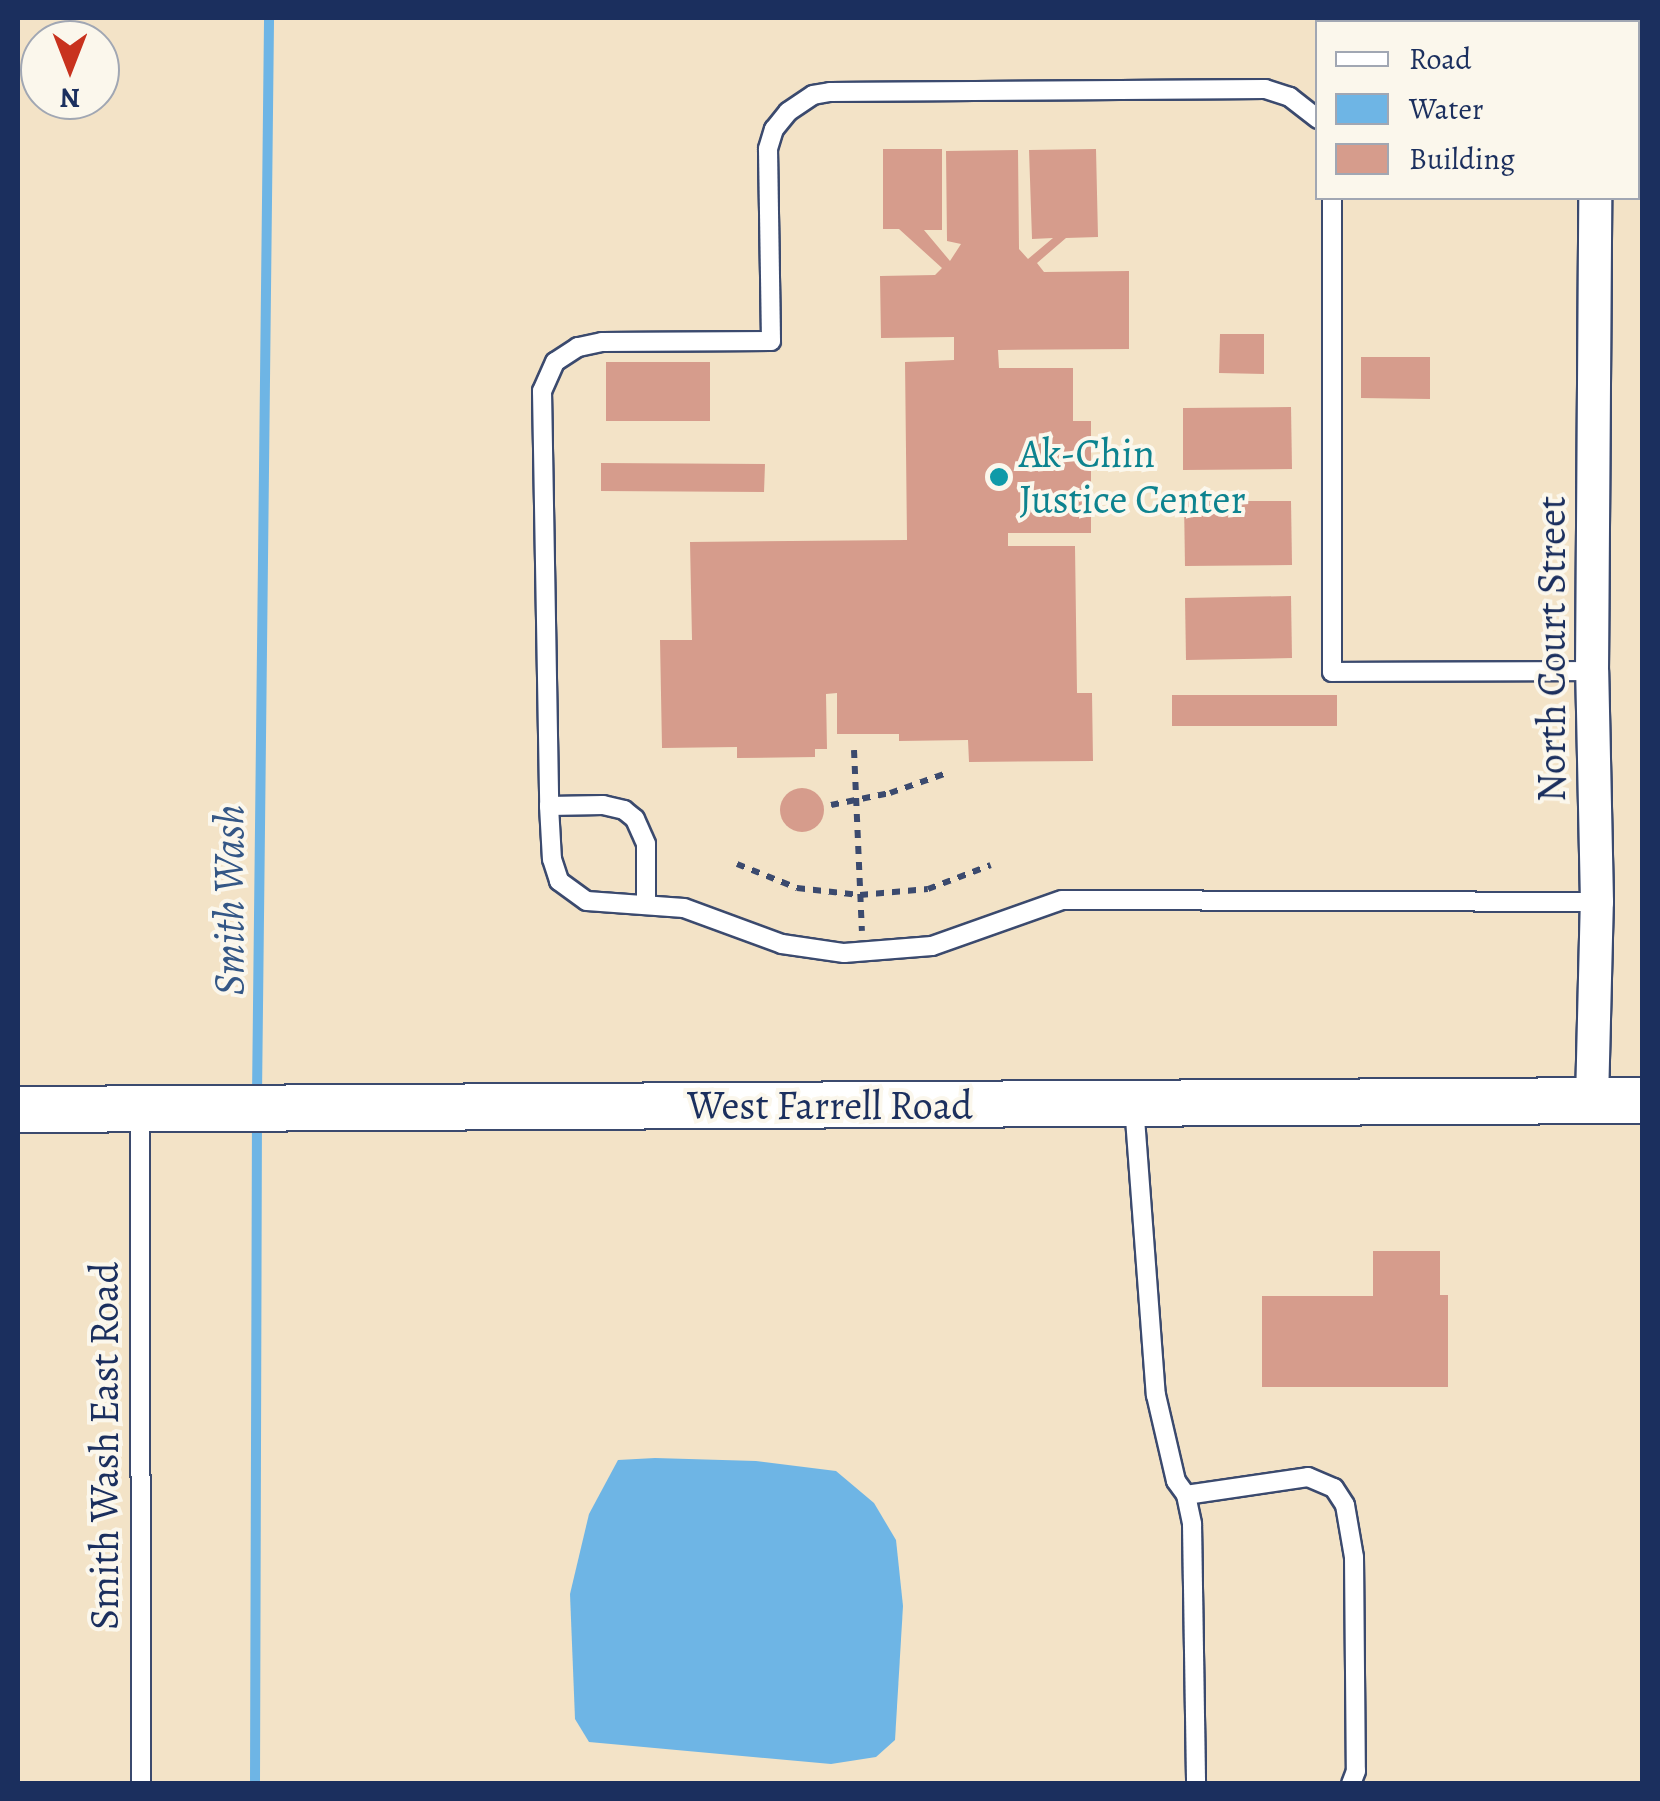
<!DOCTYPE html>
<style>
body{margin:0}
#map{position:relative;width:1660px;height:1801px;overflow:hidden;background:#f3e3c7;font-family:Alegreya,serif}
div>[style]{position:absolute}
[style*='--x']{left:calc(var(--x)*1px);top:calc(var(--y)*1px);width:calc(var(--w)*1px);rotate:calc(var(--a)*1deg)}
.water>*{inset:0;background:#6eb5e5}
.stream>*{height:10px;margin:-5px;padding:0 5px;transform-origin:5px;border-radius:5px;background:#6eb5e5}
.building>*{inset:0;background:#d69c8c}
.round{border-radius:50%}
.path>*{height:6px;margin-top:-3px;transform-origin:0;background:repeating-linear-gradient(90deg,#3b4a6e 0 8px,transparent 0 16px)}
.roads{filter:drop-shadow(2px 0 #3b4a6e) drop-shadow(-2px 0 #3b4a6e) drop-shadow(0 2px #3b4a6e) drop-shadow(0 -2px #3b4a6e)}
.lane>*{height:18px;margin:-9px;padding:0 9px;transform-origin:9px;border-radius:9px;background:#fff}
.street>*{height:32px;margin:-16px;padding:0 16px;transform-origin:16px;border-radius:16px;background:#fff}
.secondary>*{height:45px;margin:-22.5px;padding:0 22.5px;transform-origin:22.5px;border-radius:22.5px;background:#fff}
.dots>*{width:28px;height:28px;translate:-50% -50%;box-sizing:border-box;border:5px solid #fbf7ec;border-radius:50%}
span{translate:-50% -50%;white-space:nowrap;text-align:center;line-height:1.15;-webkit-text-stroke:8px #fbf7ec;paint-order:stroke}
.culture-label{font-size:40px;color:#0d838f}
.left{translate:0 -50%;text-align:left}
.street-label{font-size:40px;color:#1b2f5e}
.water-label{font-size:42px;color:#345786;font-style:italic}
.frame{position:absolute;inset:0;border:20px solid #1b2f5e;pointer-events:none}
.legend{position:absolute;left:1315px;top:20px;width:325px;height:180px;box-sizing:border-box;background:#fbf7ec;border:2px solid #a1a7b3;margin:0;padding:12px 18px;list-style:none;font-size:30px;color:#1b2f5e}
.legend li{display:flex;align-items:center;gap:20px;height:50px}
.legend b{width:50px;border:2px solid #a1a7b3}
.north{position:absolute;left:20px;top:20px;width:100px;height:100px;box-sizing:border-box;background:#fbf7ec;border:2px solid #a1a7b3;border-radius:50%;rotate:180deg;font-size:28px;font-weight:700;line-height:40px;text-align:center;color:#1b2f5e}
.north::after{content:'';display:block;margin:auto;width:35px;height:45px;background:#c8321e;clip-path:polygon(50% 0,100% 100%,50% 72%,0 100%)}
</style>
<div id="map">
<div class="water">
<i style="clip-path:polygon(655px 1458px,756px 1461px,836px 1471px,874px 1503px,896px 1540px,903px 1606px,895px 1740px,876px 1757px,831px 1764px,589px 1742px,575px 1719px,570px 1594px,589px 1514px,618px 1460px)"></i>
</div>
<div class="stream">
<i style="--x:257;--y:1096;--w:1078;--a:-89.36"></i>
<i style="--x:255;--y:1784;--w:666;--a:-89.83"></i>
</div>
<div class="building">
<i style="clip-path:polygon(883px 149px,942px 149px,942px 230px,924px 230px,950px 261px,961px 244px,947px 241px,946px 151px,1018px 150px,1019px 249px,1028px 259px,1053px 238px,1032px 239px,1029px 150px,1096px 149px,1098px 237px,1066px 238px,1037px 263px,1044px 272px,1129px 271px,1129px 349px,998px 350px,999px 368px,1073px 368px,1073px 421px,1091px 421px,1091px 533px,1008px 533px,1008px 546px,1075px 546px,1077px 693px,1092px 693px,1093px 761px,969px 762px,968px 740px,899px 741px,899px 734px,837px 734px,837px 693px,826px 694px,827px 749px,815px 749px,815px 757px,737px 758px,737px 747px,662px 748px,660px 640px,692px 640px,690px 542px,907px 540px,905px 362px,954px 360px,954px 337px,881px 338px,880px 276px,935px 275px,942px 268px,899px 229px,883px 229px)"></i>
<i style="clip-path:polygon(1220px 334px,1264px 334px,1264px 374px,1219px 373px)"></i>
<i style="clip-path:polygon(1361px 357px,1430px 357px,1430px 399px,1361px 398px)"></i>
<i style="clip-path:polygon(606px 362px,710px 362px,710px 421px,606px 421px)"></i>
<i style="clip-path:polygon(1291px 407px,1292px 469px,1183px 470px,1183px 408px)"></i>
<i style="clip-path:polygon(601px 463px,765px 464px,764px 492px,601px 491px)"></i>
<i style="clip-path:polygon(1184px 501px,1291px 501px,1292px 565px,1185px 566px)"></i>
<i style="clip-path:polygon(1291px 596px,1292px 658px,1186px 660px,1185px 598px)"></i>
<i style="clip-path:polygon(1172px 695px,1337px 695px,1337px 726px,1172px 726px)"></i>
<i class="round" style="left:780px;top:788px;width:44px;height:44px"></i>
<i style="clip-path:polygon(1373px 1251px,1440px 1251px,1440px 1295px,1448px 1295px,1448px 1387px,1262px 1387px,1262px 1296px,1373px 1296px)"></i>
</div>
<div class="path">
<i style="--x:854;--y:750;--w:181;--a:87.5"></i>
<i style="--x:831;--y:805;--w:60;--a:-11.5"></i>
<i style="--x:890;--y:793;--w:60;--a:-19.3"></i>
<i style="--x:737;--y:864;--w:65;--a:21.8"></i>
<i style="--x:797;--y:888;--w:63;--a:6.3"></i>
<i style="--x:860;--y:895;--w:68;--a:-5"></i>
<i style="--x:928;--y:889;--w:67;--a:-20.9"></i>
</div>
<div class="roads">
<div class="lane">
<i style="--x:1638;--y:38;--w:4;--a:0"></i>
<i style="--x:1318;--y:119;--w:36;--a:-142"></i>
<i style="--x:1290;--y:97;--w:26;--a:-162"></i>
<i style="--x:1265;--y:89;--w:435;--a:179.6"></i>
<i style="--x:830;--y:92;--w:17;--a:170"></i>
<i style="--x:813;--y:95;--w:30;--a:146"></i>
<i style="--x:788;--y:112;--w:22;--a:129"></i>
<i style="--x:774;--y:129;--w:21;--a:107"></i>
<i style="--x:768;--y:149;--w:192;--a:89.1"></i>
<i style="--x:771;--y:341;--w:169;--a:179.7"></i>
<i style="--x:602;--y:342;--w:25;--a:168"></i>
<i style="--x:578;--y:347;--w:27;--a:147"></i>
<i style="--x:555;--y:362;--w:32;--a:114"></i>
<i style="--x:542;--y:391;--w:415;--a:89"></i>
<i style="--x:549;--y:806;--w:53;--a:86.8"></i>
<i style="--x:552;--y:859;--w:23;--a:72"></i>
<i style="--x:559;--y:881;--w:34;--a:36"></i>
<i style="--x:587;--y:901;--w:97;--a:4.1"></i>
<i style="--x:684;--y:908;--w:104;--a:20.2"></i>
<i style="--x:782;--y:944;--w:63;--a:8.3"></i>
<i style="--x:844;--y:953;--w:88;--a:-4.5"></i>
<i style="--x:932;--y:946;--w:138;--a:-19.5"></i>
<i style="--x:1062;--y:900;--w:535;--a:0.21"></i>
<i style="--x:1332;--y:198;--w:474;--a:90"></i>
<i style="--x:1332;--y:672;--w:260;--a:-0.2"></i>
<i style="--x:549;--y:806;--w:54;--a:-1.1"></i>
<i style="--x:603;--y:805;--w:22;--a:13"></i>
<i style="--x:624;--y:810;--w:14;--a:39"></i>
<i style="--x:635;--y:819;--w:27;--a:66"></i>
<i style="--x:646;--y:844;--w:60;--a:90"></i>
<i style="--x:1134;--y:1105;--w:291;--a:85.7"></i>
<i style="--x:1156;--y:1395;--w:88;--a:76.9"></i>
<i style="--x:1176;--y:1481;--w:17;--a:54"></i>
<i style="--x:1186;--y:1495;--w:30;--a:78"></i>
<i style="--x:1192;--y:1524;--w:260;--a:89.1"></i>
<i style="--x:140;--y:1109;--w:675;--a:89.92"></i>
<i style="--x:1186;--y:1495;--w:123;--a:-8.4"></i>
<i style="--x:1308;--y:1477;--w:28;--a:23"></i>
<i style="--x:1334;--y:1488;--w:20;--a:57"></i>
<i style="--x:1345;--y:1505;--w:53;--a:80.2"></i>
<i style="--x:1354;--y:1557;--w:214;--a:89.5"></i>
<i style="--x:1356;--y:1771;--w:14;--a:111"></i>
</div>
<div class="street">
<i style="--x:1596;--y:22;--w:4;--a:-90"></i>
<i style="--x:1592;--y:1101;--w:199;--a:-88.6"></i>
<i style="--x:1597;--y:902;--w:231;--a:-91.2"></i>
<i style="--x:1592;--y:671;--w:473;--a:-89.6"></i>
</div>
<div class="secondary">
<i style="--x:18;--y:1109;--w:1624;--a:-0.32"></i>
</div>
</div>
<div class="dots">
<i style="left:999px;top:477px;background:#0f9aa8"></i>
</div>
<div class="culture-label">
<span class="left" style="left:1019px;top:477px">Ak-Chin<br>Justice Center</span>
</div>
<div class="street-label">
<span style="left:1552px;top:649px;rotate:-90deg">North Court Street</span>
<span style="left:830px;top:1106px">West Farrell Road</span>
<span style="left:105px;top:1446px;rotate:-90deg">Smith Wash East Road</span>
</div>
<div class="water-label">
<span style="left:229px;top:900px;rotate:-90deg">Smith Wash</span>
</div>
<div class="frame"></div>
<ul class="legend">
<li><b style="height:12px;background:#fff"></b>Road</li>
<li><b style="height:28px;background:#6eb5e5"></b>Water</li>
<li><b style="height:28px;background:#d69c8c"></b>Building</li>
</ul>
<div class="north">N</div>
</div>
